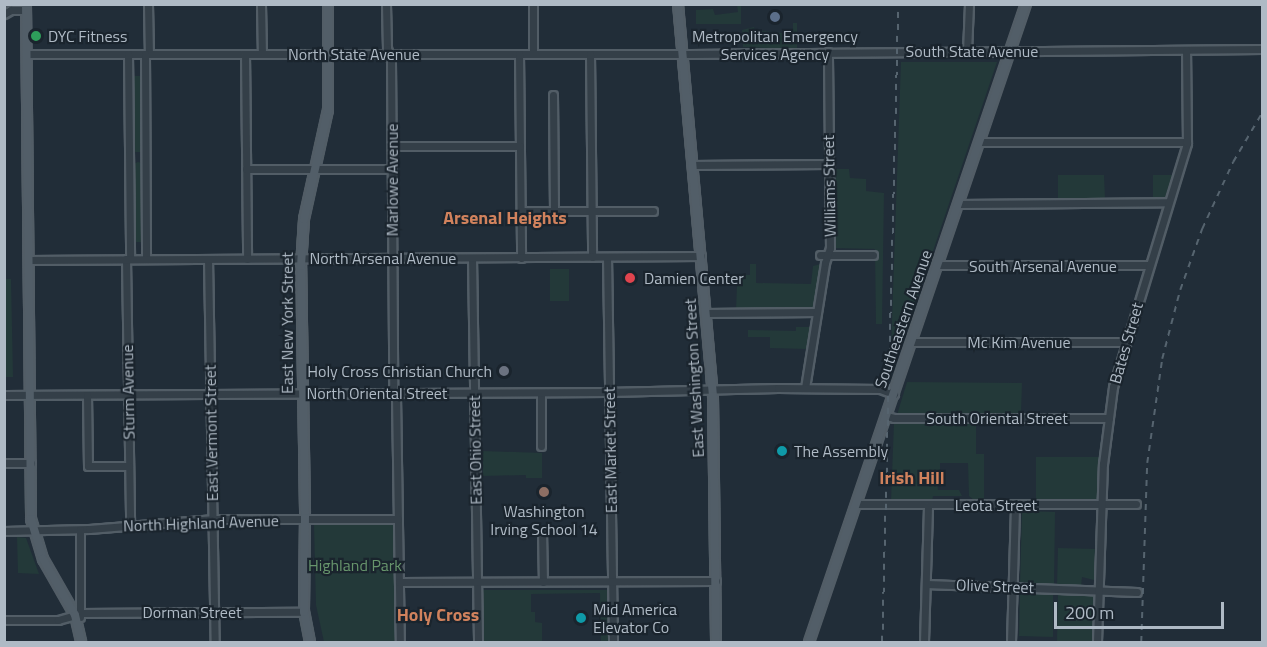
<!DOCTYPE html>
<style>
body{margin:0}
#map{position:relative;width:1267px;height:647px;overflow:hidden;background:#212d38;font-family:"Titillium Web",sans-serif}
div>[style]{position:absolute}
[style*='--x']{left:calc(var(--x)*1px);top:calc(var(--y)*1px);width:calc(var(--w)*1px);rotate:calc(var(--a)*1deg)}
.green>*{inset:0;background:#233939}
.roads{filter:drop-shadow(2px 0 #525d66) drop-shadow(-2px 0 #525d66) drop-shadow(0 2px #525d66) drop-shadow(0 -2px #525d66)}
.minor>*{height:7px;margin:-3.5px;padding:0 3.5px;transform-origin:3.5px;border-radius:3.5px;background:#343f48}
.major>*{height:8px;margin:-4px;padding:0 4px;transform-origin:4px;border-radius:4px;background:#525e68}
.rail>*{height:1.5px;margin-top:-0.75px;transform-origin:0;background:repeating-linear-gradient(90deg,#56646f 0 6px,transparent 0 12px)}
.dots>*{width:16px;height:16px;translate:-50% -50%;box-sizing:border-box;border:3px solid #1a242d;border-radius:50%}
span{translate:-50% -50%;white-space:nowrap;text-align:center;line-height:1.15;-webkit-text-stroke:4.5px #1a242d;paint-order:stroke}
.poi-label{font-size:16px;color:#afbac5}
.left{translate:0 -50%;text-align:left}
.right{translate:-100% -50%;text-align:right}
.street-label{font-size:16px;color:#afbac5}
.park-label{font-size:16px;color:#67956c}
.neighbourhood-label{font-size:18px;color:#d1825d;font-weight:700}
.frame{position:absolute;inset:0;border:6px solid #afbac5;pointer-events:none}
.scale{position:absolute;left:1054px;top:602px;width:170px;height:27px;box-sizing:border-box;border:3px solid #afbac5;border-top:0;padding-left:8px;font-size:18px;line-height:21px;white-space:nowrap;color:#afbac5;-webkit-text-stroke:4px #1a242d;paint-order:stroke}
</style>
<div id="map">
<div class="green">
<i style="clip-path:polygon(737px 5px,741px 5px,741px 24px,696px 24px,696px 10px,713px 9px,715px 15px,738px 12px)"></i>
<i style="clip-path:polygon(793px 23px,797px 23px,797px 49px,743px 47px,742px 30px,754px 27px,755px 30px,781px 33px,793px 29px)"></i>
<i style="clip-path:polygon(901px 62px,997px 62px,890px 378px)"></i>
<i style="clip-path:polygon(131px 76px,141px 76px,142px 152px,132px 152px)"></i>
<i style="clip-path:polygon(138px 162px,142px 163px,143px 242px,133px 242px,133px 164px)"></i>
<i style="clip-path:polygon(833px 169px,849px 169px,850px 178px,866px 179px,866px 191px,884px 193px,882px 324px,876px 324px,875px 249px,833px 248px)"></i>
<i style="clip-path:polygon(1058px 175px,1104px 175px,1105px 199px,1058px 200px)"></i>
<i style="clip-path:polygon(1153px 175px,1172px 175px,1165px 199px,1153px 199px)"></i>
<i style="clip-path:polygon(750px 264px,756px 264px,756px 283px,811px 284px,813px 266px,821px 264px,813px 309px,736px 310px,737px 285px,731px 275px,750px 275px)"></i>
<i style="clip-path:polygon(550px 269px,569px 269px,569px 301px,550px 301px)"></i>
<i style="clip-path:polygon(4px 279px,11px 279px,13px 377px,5px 377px)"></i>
<i style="clip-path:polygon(796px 327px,811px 327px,807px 349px,770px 348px,770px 337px,748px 337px,748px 330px,796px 331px)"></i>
<i style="clip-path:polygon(907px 382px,1022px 383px,1021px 413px,897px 415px)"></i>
<i style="clip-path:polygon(894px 422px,976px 422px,976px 454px,984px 454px,984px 501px,974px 500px,969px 496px,968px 463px,940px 463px,940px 476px,932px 476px,932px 482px,937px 482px,938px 490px,959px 490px,962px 496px,933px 496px,932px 502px,891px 501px)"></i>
<i style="clip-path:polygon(483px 451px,542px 453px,542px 478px,526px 478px,526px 475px,483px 476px)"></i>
<i style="clip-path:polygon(1036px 457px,1100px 457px,1097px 500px,1036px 501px)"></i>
<i style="clip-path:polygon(1022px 511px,1055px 512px,1054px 586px,1020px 585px)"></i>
<i style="clip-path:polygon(394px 522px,397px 642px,324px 642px,316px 605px,314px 524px)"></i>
<i style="clip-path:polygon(17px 537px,26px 538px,39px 574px,18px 573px)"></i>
<i style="clip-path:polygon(1058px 548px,1095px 549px,1094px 580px,1082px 577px,1081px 587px,1057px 586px)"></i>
<i style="clip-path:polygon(482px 590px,607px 590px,608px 642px,601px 642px,600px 593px,531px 594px,531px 612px,535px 612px,535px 622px,542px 623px,542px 642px,482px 642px)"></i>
<i style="clip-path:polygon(1020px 591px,1053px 592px,1053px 637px,1019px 636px)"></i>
<i style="clip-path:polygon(1058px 593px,1094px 594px,1093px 642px,1057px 642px)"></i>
</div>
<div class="roads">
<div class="minor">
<i style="--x:148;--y:4;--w:50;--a:88.9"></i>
<i style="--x:261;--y:4;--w:50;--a:88.9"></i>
<i style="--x:386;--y:4;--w:44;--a:88.7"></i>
<i style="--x:387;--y:48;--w:13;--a:72"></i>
<i style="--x:391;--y:60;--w:327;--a:89.6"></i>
<i style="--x:393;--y:387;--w:9;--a:72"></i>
<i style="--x:396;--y:396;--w:246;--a:89.1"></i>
<i style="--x:533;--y:4;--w:50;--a:90"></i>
<i style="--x:4;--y:14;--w:8;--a:-30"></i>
<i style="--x:11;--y:10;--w:15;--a:0"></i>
<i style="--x:967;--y:52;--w:48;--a:-87.6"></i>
<i style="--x:26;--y:54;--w:665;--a:0"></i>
<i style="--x:691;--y:54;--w:571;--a:-0.5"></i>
<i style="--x:128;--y:54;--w:205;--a:89.4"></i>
<i style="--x:145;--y:54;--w:205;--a:89.7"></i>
<i style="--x:245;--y:54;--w:205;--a:89.4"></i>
<i style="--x:519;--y:54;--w:204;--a:89.4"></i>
<i style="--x:590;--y:54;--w:203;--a:89.4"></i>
<i style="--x:553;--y:95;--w:116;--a:89.5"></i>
<i style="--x:979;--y:142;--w:208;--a:0"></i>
<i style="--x:392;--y:146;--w:128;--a:0"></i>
<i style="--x:692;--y:165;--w:137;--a:-0.4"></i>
<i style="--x:246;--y:169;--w:146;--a:0"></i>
<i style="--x:958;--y:204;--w:210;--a:-0.5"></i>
<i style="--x:521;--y:211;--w:132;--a:0"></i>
<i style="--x:820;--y:255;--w:53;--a:0"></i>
<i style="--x:607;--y:257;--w:385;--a:89.1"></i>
<i style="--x:472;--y:258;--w:384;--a:89.1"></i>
<i style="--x:126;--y:259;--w:266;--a:89.1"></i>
<i style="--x:208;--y:259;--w:383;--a:89"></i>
<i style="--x:28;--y:260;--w:673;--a:-0.34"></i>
<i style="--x:937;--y:265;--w:212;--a:0"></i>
<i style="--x:706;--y:313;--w:111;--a:-0.5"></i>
<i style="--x:911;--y:342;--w:215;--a:0"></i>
<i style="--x:805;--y:388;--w:127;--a:-80.9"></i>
<i style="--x:825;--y:263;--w:16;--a:-72"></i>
<i style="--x:830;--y:248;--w:196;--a:-90.6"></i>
<i style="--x:541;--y:393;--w:53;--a:90"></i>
<i style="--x:4;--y:395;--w:603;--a:-0.29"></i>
<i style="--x:607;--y:392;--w:171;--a:-1.3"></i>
<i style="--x:778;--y:388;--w:102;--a:0.6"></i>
<i style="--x:880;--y:389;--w:15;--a:20"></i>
<i style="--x:87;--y:395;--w:71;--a:89.2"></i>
<i style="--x:88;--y:466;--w:41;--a:0"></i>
<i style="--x:886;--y:416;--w:8;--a:14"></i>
<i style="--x:894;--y:418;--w:215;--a:0"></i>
<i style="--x:4;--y:463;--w:27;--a:0"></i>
<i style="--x:857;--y:504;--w:279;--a:0"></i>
<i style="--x:4;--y:531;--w:85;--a:-1.3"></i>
<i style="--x:89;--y:529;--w:123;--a:-4.6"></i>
<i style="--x:212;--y:519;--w:186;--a:0"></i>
<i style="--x:542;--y:531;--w:51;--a:88.9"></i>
<i style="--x:399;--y:582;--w:317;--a:-0.2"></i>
<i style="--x:926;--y:584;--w:211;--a:2.2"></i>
<i style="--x:81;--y:613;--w:223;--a:-0.3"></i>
<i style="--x:80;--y:617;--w:87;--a:-90"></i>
<i style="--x:4;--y:620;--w:54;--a:0"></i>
<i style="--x:58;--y:620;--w:18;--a:-16"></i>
<i style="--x:924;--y:642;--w:137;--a:-88.3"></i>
<i style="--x:1011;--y:642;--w:137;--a:-88.3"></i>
<i style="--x:1097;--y:642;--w:178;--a:-88.1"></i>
<i style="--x:1103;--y:464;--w:78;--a:-82.6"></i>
<i style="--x:1113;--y:387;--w:255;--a:-73.1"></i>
<i style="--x:1187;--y:143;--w:93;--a:-90.6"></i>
</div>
<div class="major">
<i style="--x:26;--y:4;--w:515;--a:89.44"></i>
<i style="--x:31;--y:519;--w:42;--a:73.3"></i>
<i style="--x:43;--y:559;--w:64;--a:60.3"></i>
<i style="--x:75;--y:615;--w:28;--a:77"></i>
<i style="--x:678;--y:4;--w:394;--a:84.9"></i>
<i style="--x:713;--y:396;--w:246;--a:89.3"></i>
<i style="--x:310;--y:642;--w:31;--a:-101"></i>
<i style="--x:304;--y:612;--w:101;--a:-89.4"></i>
<i style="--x:305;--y:511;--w:245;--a:-90.9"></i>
<i style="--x:301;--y:266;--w:47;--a:-86.3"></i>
<i style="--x:304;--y:219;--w:112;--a:-77.6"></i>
<i style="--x:328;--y:110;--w:106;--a:-90"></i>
<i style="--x:809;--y:642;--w:674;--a:-71.22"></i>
</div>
</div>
<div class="rail">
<i style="--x:882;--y:642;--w:638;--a:-88.56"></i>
<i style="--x:1141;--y:642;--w:179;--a:-88.1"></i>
<i style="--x:1147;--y:463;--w:105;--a:-81.8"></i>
<i style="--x:1162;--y:359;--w:71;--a:-75.4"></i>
<i style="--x:1180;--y:290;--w:65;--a:-70.2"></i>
<i style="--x:1202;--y:229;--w:74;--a:-65.2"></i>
<i style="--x:1233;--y:162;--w:57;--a:-59.4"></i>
</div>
<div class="dots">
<i style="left:775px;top:17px;background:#5c6f8a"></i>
<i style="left:36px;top:36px;background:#2e9e5b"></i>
<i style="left:630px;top:278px;background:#e0444e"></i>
<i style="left:504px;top:371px;background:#6b7280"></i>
<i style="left:782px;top:451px;background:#0f9aa8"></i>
<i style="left:544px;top:492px;background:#8d6e63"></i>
<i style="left:581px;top:618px;background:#0f9aa8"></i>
</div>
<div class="poi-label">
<span class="left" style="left:48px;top:36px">DYC Fitness</span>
<span style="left:775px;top:45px">Metropolitan Emergency<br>Services Agency</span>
<span class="left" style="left:644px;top:278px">Damien Center</span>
<span class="right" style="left:492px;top:371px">Holy Cross Christian Church</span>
<span class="left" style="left:794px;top:451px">The Assembly</span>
<span style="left:544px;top:520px">Washington<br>Irving School 14</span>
<span class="left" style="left:593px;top:618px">Mid America<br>Elevator Co</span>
</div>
<div class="street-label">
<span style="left:972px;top:51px">South State Avenue</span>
<span style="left:354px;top:54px">North State Avenue</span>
<span style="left:392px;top:180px;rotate:-90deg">Marlowe Avenue</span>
<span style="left:829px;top:186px;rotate:-91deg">Williams Street</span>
<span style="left:383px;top:258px">North Arsenal Avenue</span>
<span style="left:1043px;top:266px">South Arsenal Avenue</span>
<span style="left:903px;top:319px;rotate:-71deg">Southeastern Avenue</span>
<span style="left:287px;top:323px;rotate:-90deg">East New York Street</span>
<span style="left:1019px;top:342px">Mc Kim Avenue</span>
<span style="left:1126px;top:343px;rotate:-74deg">Bates Street</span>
<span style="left:694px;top:378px;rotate:-93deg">East Washington Street</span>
<span style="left:128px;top:392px;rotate:-91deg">Sturm Avenue</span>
<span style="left:377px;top:393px">North Oriental Street</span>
<span style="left:997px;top:418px">South Oriental Street</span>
<span style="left:211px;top:433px;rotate:-91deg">East Vermont Street</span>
<span style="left:475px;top:450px;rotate:-91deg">East Ohio Street</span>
<span style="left:610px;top:450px;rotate:-91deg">East Market Street</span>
<span style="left:996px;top:505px">Leota Street</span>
<span style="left:201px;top:523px;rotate:-2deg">North Highland Avenue</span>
<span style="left:995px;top:586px;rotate:2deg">Olive Street</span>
<span style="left:192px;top:612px">Dorman Street</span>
</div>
<div class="park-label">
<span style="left:355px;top:565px">Highland Park</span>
</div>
<div class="neighbourhood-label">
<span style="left:505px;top:218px">Arsenal Heights</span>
<span style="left:912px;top:478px">Irish Hill</span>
<span style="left:438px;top:615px">Holy Cross</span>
</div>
<div class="frame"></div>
<div class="scale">200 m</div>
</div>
